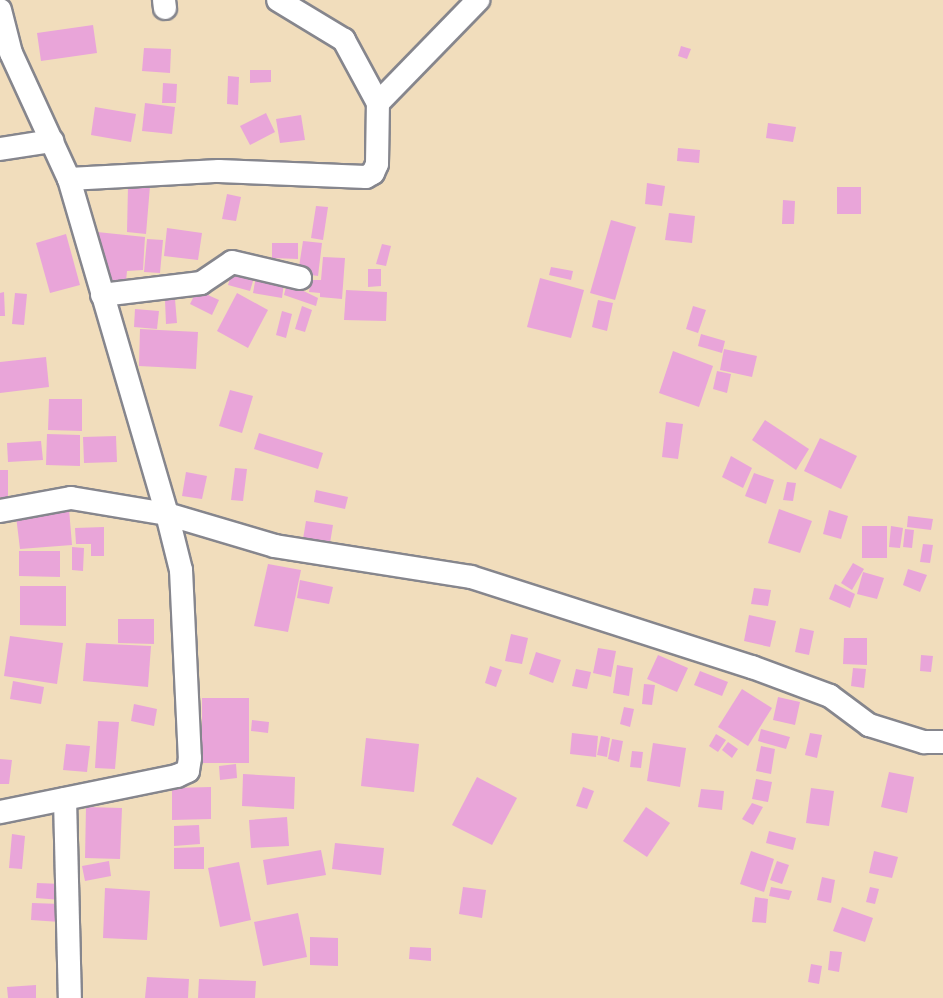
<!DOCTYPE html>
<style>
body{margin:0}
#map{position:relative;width:943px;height:998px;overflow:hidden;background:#f1ddbc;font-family:"Indie Flower",sans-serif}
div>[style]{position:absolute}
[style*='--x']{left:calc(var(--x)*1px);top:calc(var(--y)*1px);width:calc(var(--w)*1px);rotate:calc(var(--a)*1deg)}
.building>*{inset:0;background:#e9a5d9}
.roads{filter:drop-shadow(2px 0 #86868d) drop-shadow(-2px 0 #86868d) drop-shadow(0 2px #86868d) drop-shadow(0 -2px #86868d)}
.street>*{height:22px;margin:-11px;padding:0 11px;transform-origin:11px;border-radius:11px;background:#fff}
span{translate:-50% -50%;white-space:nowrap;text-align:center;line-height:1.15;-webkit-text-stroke:6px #fdfcf7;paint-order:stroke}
</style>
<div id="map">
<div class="building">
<i style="clip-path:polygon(93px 25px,97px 53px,41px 61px,37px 33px)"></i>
<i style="clip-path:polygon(681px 46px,691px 49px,687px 59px,678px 56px)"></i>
<i style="clip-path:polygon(144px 48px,171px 49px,170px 73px,142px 71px)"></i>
<i style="clip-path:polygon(250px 70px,271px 70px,271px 82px,250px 83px)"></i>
<i style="clip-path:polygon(228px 76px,239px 77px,238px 105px,227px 104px)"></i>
<i style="clip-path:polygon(163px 83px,177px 84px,176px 103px,162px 103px)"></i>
<i style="clip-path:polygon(145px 103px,175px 107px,172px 134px,142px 131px)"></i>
<i style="clip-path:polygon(95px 107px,136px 114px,131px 142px,91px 135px)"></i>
<i style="clip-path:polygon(266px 113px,275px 132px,250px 145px,240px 126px)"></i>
<i style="clip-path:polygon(301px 115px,305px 140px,280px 143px,276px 119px)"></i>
<i style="clip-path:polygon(768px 123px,796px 127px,793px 142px,766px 138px)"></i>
<i style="clip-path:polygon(678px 148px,700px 150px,699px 163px,677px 161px)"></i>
<i style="clip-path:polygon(647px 183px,665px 186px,662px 206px,645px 204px)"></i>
<i style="clip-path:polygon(128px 186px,150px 186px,146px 234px,127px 232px)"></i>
<i style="clip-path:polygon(837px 187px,861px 187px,861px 214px,837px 214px)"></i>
<i style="clip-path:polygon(227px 194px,241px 197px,236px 221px,222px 219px)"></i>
<i style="clip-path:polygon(783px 200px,795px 201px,794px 224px,782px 224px)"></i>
<i style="clip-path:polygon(316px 206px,328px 207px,323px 240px,311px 238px)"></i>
<i style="clip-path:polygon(669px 213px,695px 216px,692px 243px,665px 240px)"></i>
<i style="clip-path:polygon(611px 220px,636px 227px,615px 300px,590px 293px)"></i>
<i style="clip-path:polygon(167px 228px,202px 233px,198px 260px,164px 256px)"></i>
<i style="clip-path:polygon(97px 232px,145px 237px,143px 270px,127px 271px,126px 281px,106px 282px)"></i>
<i style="clip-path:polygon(66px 234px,80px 285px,50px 293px,36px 243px)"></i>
<i style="clip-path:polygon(147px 239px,163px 240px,160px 273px,144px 272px)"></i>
<i style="clip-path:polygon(303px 241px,322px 243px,318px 276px,298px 273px)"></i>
<i style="clip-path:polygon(272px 243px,298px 243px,298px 259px,272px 258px)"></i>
<i style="clip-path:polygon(382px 244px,391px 246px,386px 266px,376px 264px)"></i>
<i style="clip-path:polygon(323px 257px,345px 258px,342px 299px,320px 297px,320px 293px,309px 292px,311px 280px,321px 280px)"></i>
<i style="clip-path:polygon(234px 265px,256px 271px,250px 291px,228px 285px)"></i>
<i style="clip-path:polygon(551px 267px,573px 271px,571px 280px,549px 275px)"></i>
<i style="clip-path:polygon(368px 269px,381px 269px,381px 286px,368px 287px)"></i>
<i style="clip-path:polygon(257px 271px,285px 275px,282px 298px,253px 293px)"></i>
<i style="clip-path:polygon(540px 278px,584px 290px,571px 338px,527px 327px)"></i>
<i style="clip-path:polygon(287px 283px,318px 298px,316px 306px,284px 295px)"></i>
<i style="clip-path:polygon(197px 290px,219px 300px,212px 315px,190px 304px)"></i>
<i style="clip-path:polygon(346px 290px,387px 292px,386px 321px,344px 320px)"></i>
<i style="clip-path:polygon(4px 292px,5px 316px,0 316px,0 293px)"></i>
<i style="clip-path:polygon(15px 293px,27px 294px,24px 325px,12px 324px)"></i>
<i style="clip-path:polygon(237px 293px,268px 310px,248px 348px,217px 331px)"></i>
<i style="clip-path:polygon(175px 299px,177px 323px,166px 324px,165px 300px)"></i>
<i style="clip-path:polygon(598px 300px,613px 303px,607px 331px,592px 327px)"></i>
<i style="clip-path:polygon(302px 306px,312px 310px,305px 332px,295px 329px)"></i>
<i style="clip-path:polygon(693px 306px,706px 310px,698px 333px,686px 329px)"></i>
<i style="clip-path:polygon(135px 309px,159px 311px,157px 329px,134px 327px)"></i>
<i style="clip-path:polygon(282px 311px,292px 314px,286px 338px,276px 335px)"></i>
<i style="clip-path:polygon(140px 329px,198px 332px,196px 369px,139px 366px)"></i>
<i style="clip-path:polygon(701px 334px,725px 341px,722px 353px,698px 346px)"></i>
<i style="clip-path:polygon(724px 349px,757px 356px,752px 377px,720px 370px)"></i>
<i style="clip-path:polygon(673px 351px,713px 366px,699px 407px,659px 393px)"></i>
<i style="clip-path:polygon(46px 357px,49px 387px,0 393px,0 362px)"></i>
<i style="clip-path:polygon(717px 371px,731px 374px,727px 393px,713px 389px)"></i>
<i style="clip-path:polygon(230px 390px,253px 396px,242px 433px,219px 426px)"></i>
<i style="clip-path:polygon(49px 399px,82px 399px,82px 431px,48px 430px)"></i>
<i style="clip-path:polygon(765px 420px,809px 449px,796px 470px,752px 440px)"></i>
<i style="clip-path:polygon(666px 422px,683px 424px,678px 459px,662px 457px)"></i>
<i style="clip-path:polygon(259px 433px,323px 453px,318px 469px,254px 449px)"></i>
<i style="clip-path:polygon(47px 434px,80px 435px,80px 466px,46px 465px)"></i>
<i style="clip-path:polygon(116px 436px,117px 462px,84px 463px,83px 437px)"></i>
<i style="clip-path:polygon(820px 438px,857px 456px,841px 489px,804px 471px)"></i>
<i style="clip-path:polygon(41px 441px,43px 460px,8px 462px,7px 443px)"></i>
<i style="clip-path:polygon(731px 456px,752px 468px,743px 488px,722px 477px)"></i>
<i style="clip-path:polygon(235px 468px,247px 469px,243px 501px,231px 500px)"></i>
<i style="clip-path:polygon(0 470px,8px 470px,8px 497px,0 497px)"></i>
<i style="clip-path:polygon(186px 472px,207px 476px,202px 499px,182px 496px)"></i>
<i style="clip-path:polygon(754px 473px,774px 480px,766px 504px,745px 496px)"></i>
<i style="clip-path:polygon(787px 482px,796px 483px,793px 501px,783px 500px)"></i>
<i style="clip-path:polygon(316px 490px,348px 497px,345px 509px,314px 502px)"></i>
<i style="clip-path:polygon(69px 509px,72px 545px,20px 549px,16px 516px)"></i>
<i style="clip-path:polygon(779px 509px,812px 521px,800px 553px,768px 543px)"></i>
<i style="clip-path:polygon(829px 510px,848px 516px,841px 539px,823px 534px)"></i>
<i style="clip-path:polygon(908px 516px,933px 519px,931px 530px,907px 527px)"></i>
<i style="clip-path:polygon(306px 521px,333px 525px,330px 543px,303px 539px)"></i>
<i style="clip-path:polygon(862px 526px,887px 526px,887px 558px,862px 558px)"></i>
<i style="clip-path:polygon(891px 526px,903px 528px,900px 548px,889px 547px)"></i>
<i style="clip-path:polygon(104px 527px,104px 556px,91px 556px,91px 544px,76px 544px,75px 528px)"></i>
<i style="clip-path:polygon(905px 529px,914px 530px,912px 548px,903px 547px)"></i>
<i style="clip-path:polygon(923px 544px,933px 545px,930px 563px,920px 562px)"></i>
<i style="clip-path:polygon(72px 547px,84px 548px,83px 571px,72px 570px)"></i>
<i style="clip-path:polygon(19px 551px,60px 551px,60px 577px,19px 576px)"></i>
<i style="clip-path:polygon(853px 563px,864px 569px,852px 590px,841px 583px)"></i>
<i style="clip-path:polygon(268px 564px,301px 570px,288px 632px,254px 626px)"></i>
<i style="clip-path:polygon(908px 569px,927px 575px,920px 592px,903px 585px)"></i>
<i style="clip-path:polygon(863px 572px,884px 578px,877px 599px,857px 594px)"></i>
<i style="clip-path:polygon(300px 580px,333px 587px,329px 604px,297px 598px)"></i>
<i style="clip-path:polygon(835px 584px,855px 594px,850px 608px,829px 599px)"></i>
<i style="clip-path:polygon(20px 586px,66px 586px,66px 626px,20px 625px)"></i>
<i style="clip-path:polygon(754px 588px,771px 590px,768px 606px,751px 604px)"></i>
<i style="clip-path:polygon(749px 615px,776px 621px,770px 647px,744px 641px)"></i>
<i style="clip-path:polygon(118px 619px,154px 619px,154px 644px,118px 643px)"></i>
<i style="clip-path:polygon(800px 628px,814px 631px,809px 655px,795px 652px)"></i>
<i style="clip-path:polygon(511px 634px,528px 638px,522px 664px,505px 661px)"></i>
<i style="clip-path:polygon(10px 636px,63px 643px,57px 684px,4px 676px)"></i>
<i style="clip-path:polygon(844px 638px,867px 638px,867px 665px,843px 664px)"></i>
<i style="clip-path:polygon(86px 643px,151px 646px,148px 687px,83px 681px)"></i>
<i style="clip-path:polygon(598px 648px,616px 651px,611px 677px,593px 673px)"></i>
<i style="clip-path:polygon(536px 652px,561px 660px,553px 683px,529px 674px)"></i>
<i style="clip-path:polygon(658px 655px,688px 668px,677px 692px,647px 679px)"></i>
<i style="clip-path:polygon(921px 655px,933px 656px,931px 672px,920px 671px)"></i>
<i style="clip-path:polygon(617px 665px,633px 668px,629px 696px,613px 693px)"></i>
<i style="clip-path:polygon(490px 666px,502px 670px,496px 687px,485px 683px)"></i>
<i style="clip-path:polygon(853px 668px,866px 669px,864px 688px,851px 686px)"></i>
<i style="clip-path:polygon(576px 669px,591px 672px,587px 689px,572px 686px)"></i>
<i style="clip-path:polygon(700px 671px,728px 682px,722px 696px,694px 685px)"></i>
<i style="clip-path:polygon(13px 681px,44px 687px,41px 704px,10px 699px)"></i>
<i style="clip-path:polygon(644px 684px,655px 685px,652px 705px,642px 704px)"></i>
<i style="clip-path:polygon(742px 689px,772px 708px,748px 746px,718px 727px)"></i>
<i style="clip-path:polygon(778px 697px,800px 702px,795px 725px,773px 720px)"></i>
<i style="clip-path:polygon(202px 698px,249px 698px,249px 763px,202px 763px)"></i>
<i style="clip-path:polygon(134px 704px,157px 709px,154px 726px,131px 721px)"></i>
<i style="clip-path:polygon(624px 707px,634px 709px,630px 727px,620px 724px)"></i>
<i style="clip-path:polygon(252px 720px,269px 722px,268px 733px,251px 731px)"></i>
<i style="clip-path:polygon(98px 721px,119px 722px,115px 769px,95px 768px)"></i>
<i style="clip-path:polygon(761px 729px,790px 737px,786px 749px,758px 741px)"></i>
<i style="clip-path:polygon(572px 733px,598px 736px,596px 757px,570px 754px)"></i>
<i style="clip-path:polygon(810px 733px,822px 735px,817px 758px,805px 755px)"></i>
<i style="clip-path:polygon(716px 734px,726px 740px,718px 752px,709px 746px)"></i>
<i style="clip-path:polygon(601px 736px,610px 738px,607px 757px,597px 755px)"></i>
<i style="clip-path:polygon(366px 738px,419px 744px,414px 792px,361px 786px)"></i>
<i style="clip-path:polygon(612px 739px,623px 741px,619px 762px,608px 759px)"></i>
<i style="clip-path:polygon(728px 742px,738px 749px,732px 758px,722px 750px)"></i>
<i style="clip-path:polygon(653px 743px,686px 748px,680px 787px,647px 781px)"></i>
<i style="clip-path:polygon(66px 744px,90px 746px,87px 772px,63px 770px)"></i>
<i style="clip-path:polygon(761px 746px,775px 749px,771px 774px,756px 771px)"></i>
<i style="clip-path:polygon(632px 751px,643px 752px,641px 768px,630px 767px)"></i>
<i style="clip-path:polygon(0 759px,12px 760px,9px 784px,0 784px)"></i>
<i style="clip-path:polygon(236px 764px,237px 778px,220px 780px,219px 766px)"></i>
<i style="clip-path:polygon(889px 772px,914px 777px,907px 813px,881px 807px)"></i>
<i style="clip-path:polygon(243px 774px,295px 777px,294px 809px,242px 806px)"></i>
<i style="clip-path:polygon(477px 777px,517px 798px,492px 845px,452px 825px)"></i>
<i style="clip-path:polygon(756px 779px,772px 782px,768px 802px,752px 799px)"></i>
<i style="clip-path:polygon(211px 787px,211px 819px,172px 820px,172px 788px)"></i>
<i style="clip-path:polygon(583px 787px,594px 791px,587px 809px,576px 806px)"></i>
<i style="clip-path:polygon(811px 788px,834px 791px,829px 826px,806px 823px)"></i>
<i style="clip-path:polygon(701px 789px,724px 791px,722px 810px,698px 807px)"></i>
<i style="clip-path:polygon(752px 803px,763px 807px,753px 825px,742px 819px)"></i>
<i style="clip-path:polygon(86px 807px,122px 808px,120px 859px,85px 858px)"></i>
<i style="clip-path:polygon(646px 807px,670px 823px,647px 857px,623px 841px)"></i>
<i style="clip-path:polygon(287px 817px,289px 846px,251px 848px,249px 820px)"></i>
<i style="clip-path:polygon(199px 825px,200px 844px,174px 846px,174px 826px)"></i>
<i style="clip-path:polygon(769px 831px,796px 838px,793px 850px,766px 843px)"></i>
<i style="clip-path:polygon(12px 834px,25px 836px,22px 869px,9px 868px)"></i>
<i style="clip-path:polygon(335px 843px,384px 848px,381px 875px,332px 869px)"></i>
<i style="clip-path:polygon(204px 847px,204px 869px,174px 869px,174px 848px)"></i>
<i style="clip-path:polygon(321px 850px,326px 875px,267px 885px,263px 860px)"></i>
<i style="clip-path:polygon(751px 851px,774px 859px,764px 892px,740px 884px)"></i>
<i style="clip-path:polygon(874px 851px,898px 857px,892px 878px,869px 873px)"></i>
<i style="clip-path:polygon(109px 861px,111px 876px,85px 881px,82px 866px)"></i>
<i style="clip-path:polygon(777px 861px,789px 865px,782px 884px,770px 880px)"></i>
<i style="clip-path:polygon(239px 862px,251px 920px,220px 927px,208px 868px)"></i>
<i style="clip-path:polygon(822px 877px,835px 880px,831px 903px,817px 900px)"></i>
<i style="clip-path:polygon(37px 883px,62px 884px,61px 900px,36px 898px)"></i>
<i style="clip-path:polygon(463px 887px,486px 890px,482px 918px,459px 914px)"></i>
<i style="clip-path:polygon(771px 887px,792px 891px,789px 900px,769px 896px)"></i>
<i style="clip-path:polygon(870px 887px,879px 889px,875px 904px,866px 902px)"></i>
<i style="clip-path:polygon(105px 888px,150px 891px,147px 940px,103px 938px)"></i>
<i style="clip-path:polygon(755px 897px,768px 899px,766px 923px,752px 922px)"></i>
<i style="clip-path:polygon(32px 903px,61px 904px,60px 922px,31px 920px)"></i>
<i style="clip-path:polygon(842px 907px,873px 918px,865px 942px,833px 931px)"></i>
<i style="clip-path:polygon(298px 913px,307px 957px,263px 966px,254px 922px)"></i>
<i style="clip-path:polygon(310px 937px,338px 938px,338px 966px,310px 965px)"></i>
<i style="clip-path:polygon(410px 947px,431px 948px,431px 961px,409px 959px)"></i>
<i style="clip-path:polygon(830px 951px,842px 952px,839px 972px,828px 970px)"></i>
<i style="clip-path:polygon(811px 964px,822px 966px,819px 984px,808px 982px)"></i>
<i style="clip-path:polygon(147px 977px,189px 979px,188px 998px,145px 998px)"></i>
<i style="clip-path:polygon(199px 979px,256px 981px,255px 998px,198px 998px)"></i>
<i style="clip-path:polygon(36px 985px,36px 998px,8px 998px,7px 987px)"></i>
</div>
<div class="roads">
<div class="street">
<i style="--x:164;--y:0;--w:8;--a:83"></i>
<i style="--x:0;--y:10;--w:44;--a:75.7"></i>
<i style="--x:11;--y:53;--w:139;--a:65.3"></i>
<i style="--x:69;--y:179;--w:349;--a:73.7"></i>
<i style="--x:167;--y:514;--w:58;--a:76"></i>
<i style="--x:181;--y:570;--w:188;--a:87.3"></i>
<i style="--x:190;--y:758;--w:13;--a:99"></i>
<i style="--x:188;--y:771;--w:12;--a:156"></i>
<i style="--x:177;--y:776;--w:181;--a:168.5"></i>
<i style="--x:378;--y:103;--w:144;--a:-45.8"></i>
<i style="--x:0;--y:149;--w:53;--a:-8.7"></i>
<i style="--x:69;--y:179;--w:150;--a:-3.1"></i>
<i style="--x:219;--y:171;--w:147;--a:2.3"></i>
<i style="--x:366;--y:177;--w:8;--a:-30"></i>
<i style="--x:373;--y:173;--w:10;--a:-66"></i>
<i style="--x:377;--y:164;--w:61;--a:-89.1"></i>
<i style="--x:378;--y:103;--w:72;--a:-118.4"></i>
<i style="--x:344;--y:40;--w:77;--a:-148.8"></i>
<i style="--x:102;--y:295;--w:100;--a:-6.9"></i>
<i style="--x:201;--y:283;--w:37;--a:-34"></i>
<i style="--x:232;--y:262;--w:70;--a:13.2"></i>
<i style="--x:0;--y:511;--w:72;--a:-10.4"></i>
<i style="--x:71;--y:498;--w:97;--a:9.5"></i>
<i style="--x:167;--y:514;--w:113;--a:16.5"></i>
<i style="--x:275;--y:546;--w:198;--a:9"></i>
<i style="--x:471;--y:577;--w:295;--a:17.8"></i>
<i style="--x:752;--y:667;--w:83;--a:20.4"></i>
<i style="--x:830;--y:696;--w:49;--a:36.6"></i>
<i style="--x:869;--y:725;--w:58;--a:17.2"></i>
<i style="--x:924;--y:742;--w:19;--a:0"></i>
<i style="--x:65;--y:799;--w:199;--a:88.6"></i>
</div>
</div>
</div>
